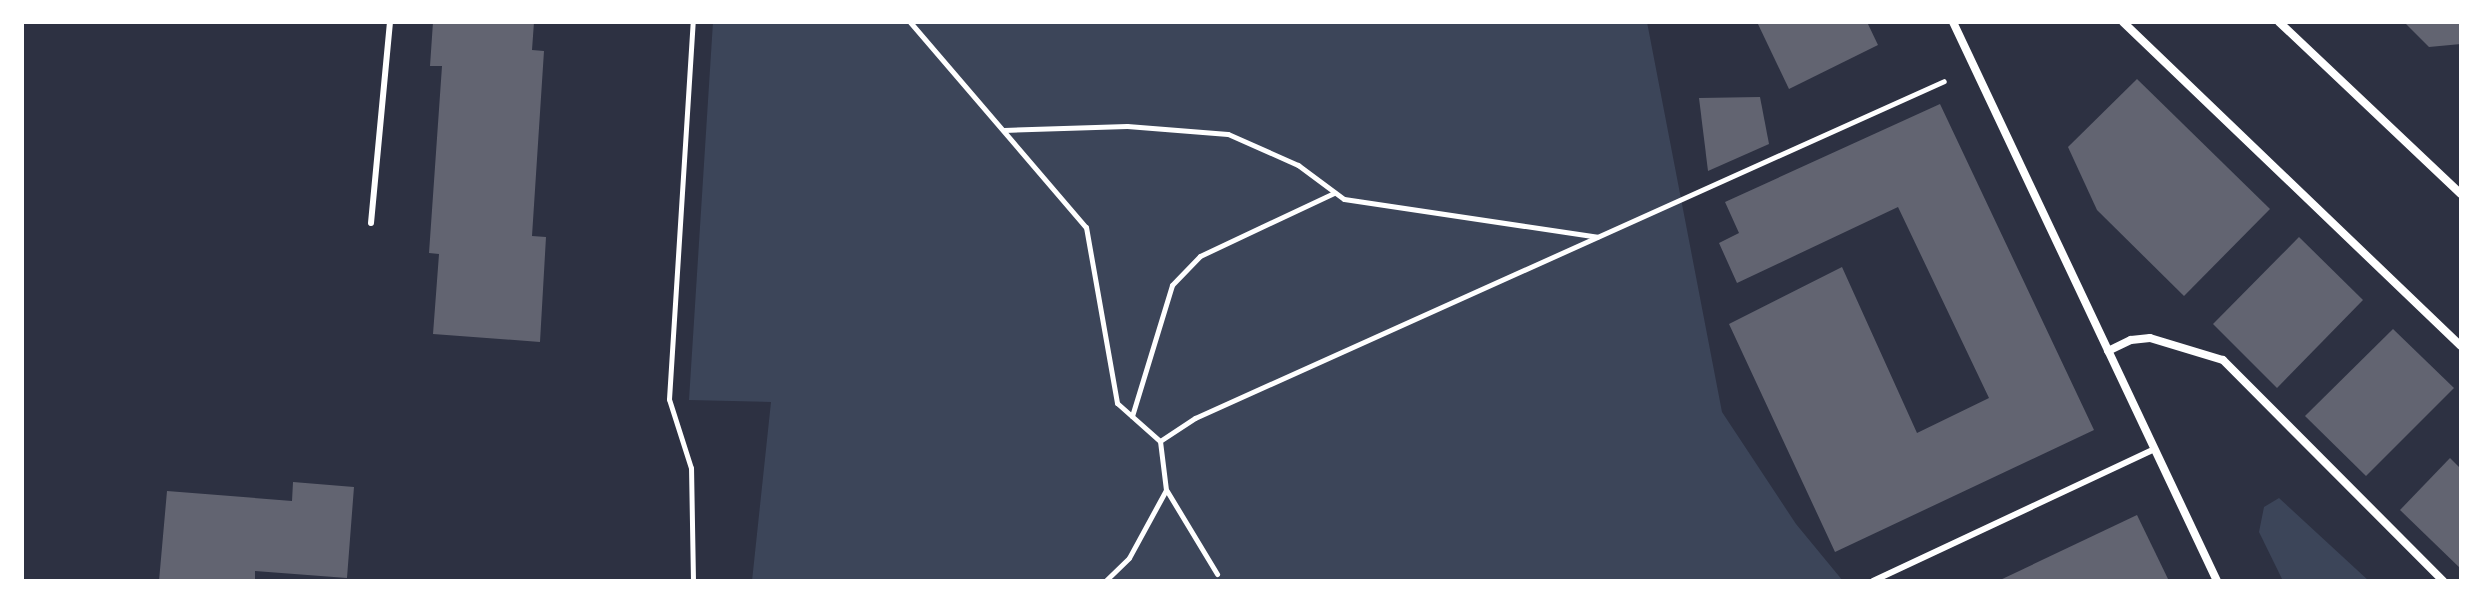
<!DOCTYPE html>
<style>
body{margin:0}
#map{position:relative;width:2483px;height:603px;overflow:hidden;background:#2d3142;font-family:"Fira Sans",sans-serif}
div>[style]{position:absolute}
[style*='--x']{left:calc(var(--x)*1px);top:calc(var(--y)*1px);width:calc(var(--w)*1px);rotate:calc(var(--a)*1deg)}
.green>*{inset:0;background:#3c4559}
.building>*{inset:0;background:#626471}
.path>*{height:5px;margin:-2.5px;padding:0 2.5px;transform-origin:2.5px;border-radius:2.5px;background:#fff}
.service>*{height:6px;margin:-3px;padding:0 3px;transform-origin:3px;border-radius:3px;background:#fff}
.minor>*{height:8px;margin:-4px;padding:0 4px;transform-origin:4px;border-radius:4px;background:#fff}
span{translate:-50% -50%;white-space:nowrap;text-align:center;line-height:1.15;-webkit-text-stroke:7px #fff;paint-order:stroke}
.frame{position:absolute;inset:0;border:24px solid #fff;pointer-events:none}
</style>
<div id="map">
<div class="green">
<i style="clip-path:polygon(713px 22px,1647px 22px,1722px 412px,1796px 524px,1843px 581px,752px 581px,771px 402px,689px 400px)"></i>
<i style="clip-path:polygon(2279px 498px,2369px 581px,2283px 581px,2259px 532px,2264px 507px)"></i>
</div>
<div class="building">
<i style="clip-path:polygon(433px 22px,534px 22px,532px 50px,544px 51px,532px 236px,546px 237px,540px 342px,433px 334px,439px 254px,429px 253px,442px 66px,430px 66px)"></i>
<i style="clip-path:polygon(1757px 22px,1867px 22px,1878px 45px,1789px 89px)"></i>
<i style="clip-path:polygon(2404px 22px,2461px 22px,2461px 44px,2429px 47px)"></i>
<i style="clip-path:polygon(2137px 79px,2270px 209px,2184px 296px,2097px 210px,2068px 147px)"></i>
<i style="clip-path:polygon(1760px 97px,1769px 144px,1708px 171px,1699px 98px)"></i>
<i style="clip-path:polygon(1940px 104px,2094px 430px,1835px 552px,1729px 324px,1842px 267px,1917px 433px,1989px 398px,1898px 207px,1737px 283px,1719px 243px,1739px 233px,1725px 202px)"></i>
<i style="clip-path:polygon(2299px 237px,2363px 300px,2277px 388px,2213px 324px)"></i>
<i style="clip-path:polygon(2393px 329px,2454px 388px,2366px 476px,2305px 416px)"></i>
<i style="clip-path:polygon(2450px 458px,2461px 469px,2461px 569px,2400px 510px)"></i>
<i style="clip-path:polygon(293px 482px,354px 487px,347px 578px,255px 571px,255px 581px,159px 581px,167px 491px,292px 501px)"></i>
<i style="clip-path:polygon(2137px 515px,2169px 581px,1998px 581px)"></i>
</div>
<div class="path">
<i style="--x:910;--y:22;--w:270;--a:49.4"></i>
<i style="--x:1086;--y:227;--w:179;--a:80"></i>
<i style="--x:1117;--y:403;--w:57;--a:41.5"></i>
<i style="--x:1160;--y:441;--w:49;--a:83"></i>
<i style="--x:1166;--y:490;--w:77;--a:118.6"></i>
<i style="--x:1129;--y:558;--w:33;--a:136"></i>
<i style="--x:1004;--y:130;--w:123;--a:-1.9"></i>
<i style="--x:1127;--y:126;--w:101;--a:4.5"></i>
<i style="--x:1228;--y:134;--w:77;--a:23.9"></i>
<i style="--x:1298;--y:165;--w:57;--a:36.5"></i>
<i style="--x:1344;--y:199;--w:256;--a:8.5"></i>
<i style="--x:1132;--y:416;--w:137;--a:-73"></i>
<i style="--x:1172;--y:285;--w:40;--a:-46"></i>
<i style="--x:1200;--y:256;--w:148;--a:-25.2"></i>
<i style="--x:1160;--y:441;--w:42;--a:-33.3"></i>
<i style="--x:1195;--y:418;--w:821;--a:-24.22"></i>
<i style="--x:1167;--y:491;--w:97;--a:58.9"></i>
<i style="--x:693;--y:581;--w:113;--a:-91"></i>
<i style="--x:691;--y:468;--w:72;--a:-107.7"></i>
<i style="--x:669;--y:399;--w:378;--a:-86.4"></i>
</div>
<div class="service">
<i style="--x:371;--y:223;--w:202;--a:-84.6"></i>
<i style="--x:1873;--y:581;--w:311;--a:-25.1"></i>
</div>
<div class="minor">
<i style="--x:1953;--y:22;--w:618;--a:64.72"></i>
<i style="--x:2123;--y:22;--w:468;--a:43.8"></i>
<i style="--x:2279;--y:22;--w:250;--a:43.4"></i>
<i style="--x:2108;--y:351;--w:25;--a:-26"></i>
<i style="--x:2131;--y:340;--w:19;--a:-6"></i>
<i style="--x:2150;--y:338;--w:76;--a:16.8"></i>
<i style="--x:2223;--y:360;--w:312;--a:45.1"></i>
</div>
<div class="frame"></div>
</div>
